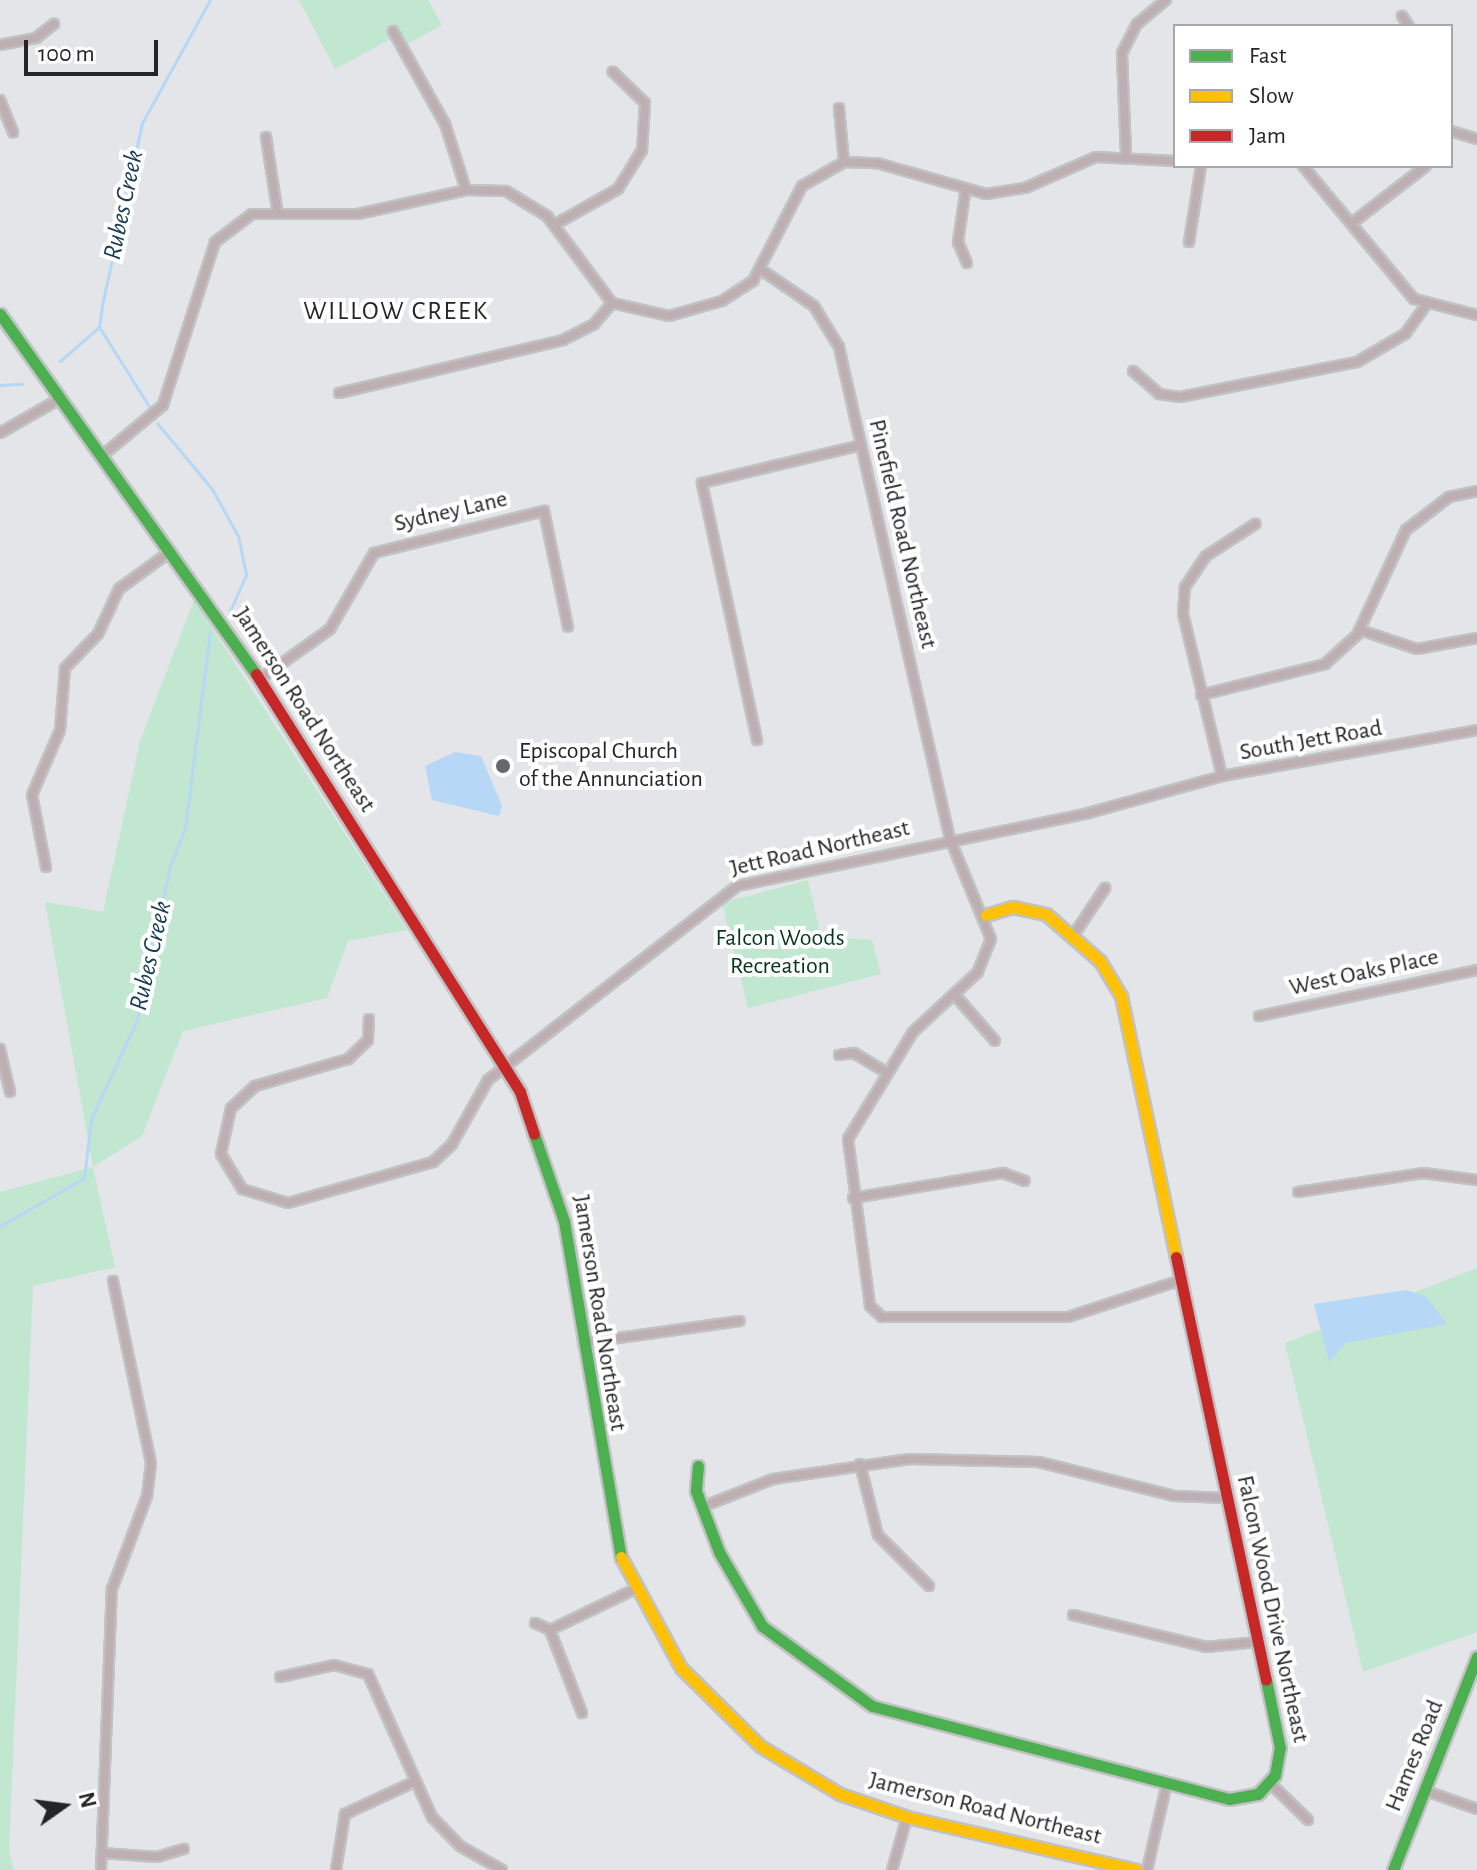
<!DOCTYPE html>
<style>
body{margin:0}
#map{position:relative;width:1477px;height:1870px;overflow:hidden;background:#e3e5e8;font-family:"Alegreya Sans",sans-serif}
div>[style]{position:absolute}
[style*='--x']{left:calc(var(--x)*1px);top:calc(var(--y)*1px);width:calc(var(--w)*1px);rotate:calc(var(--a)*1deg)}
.green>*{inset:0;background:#c1e7d1}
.water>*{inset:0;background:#b6d8f6}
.stream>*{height:3px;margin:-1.5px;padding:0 1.5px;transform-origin:1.5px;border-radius:1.5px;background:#b6d8f6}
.roads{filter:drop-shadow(2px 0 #c1c2c4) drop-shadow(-2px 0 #c1c2c4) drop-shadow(0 2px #c1c2c4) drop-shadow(0 -2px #c1c2c4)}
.street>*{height:8px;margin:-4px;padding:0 4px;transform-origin:4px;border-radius:4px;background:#beafb2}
.fast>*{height:11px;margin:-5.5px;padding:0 5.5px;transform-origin:5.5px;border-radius:5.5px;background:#4caf50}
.slow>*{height:11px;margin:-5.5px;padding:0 5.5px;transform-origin:5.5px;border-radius:5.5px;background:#ffc107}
.jam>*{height:11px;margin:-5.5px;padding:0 5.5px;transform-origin:5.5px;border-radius:5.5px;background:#c62828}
.dots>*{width:22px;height:22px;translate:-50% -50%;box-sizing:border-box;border:4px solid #fff;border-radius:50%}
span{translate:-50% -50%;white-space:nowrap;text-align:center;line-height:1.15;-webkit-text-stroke:8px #fff;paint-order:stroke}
.street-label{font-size:24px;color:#242527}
.poi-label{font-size:24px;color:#242527}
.left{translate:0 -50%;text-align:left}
.park-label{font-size:24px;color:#06341d}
.water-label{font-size:26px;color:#173a55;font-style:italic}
.neighbourhood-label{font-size:26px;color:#242527;letter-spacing:2px}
.legend{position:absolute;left:1173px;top:24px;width:280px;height:144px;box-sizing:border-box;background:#fff;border:2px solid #a7a8a9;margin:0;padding:10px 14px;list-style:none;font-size:24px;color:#242527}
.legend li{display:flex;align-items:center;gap:16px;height:40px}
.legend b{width:40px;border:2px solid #a7a8a9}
.north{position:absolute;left:24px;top:1766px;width:80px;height:80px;-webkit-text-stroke:6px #fff;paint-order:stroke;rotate:76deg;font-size:22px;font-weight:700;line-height:32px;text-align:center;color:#242527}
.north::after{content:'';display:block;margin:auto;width:28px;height:36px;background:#242527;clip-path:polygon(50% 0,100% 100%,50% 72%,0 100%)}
.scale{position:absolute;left:24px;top:40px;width:134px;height:36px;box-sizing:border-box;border:4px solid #242527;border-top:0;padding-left:10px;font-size:24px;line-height:28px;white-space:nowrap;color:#242527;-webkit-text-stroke:6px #fff;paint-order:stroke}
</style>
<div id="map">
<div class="green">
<i style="clip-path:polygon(299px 0,428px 0,442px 25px,406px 45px,400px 34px,335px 69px)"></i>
<i style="clip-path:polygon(194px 600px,407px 930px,348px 941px,327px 998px,183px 1031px,142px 1136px,93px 1167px,115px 1267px,33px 1286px,9px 1850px,14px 1870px,0 1870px,0 1192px,93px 1167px,45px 902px,103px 912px,140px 741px)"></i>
<i style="clip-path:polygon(808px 880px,821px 936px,872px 940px,881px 974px,748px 1008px,722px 903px)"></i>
<i style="clip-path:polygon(1477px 1268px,1477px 1632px,1363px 1672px,1285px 1343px)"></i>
</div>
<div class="water">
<i style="clip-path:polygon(455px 752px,481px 756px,502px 806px,499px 816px,432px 800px,425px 766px)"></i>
<i style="clip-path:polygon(1406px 1290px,1426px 1296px,1447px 1324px,1346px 1343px,1329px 1362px,1314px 1304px)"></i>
</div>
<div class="stream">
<i style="--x:60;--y:361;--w:52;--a:-41.1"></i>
<i style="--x:0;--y:385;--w:22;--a:-3"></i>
<i style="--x:152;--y:411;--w:99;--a:-122.2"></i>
<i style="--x:99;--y:327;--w:22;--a:-82"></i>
<i style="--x:102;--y:305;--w:186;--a:-77.6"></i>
<i style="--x:142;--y:123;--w:141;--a:-61.1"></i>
<i style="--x:157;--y:423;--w:86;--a:50.2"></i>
<i style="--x:212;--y:489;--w:54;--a:61"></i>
<i style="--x:238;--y:536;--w:40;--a:78"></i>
<i style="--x:246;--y:575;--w:42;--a:114.1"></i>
<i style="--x:0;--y:1226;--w:97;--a:-29.7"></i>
<i style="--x:84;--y:1178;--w:59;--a:-83.2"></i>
<i style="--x:91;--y:1119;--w:109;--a:-65.1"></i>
<i style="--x:137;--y:1020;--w:157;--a:-77.9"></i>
<i style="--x:170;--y:866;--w:40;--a:-68"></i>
<i style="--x:185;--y:829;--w:199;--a:-82.8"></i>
</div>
<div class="roads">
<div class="street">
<i style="--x:1402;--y:16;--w:12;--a:55"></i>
<i style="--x:393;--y:31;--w:107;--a:60.8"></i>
<i style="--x:445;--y:124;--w:69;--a:72.3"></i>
<i style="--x:0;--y:45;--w:37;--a:-11"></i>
<i style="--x:36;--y:38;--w:23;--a:-38"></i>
<i style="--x:0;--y:100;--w:35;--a:68"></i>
<i style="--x:839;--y:108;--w:54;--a:84.7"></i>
<i style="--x:1451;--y:131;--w:27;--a:17"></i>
<i style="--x:266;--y:137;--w:73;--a:81.3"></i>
<i style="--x:1126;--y:154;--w:101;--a:-92.3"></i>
<i style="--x:1122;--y:53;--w:33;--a:-63"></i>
<i style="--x:1137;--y:24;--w:38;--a:-40"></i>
<i style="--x:1303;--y:166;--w:173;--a:50.2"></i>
<i style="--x:1414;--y:299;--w:65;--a:14.3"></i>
<i style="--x:965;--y:194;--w:49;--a:98.3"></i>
<i style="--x:958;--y:242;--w:23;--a:67"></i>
<i style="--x:1352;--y:223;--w:93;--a:-37.6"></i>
<i style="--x:554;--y:225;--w:73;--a:-29.4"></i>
<i style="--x:618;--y:189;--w:46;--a:-58.4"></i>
<i style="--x:642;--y:150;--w:47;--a:-86.3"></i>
<i style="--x:645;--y:103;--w:45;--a:-135.9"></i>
<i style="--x:1189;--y:242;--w:77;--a:-81"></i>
<i style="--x:763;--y:271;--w:62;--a:34.5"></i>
<i style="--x:814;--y:306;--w:48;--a:58.6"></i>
<i style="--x:839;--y:347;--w:504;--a:77.29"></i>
<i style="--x:950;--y:839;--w:108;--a:67.7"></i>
<i style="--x:991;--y:939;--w:35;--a:112"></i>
<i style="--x:978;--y:972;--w:88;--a:137.3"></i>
<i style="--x:913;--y:1032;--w:125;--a:121.3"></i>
<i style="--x:848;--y:1139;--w:168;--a:82.5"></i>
<i style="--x:870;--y:1306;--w:16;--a:43"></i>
<i style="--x:882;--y:1317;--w:186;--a:0"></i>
<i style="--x:1068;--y:1317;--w:119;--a:-18.1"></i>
<i style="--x:1133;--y:371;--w:35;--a:41"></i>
<i style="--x:1159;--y:394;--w:21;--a:8"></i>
<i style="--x:1180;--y:397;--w:180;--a:-11.2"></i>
<i style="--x:1357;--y:362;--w:56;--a:-30.3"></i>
<i style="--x:1405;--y:334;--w:36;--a:-54"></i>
<i style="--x:339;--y:393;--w:230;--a:-13.3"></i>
<i style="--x:563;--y:340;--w:35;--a:-27"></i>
<i style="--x:594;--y:324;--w:28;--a:-49"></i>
<i style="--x:0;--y:433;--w:70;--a:-29.8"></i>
<i style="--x:103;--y:455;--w:78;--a:-39.8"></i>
<i style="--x:163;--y:405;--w:171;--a:-72.3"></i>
<i style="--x:215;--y:242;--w:46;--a:-37.1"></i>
<i style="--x:252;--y:214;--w:106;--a:0"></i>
<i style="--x:358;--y:214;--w:111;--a:-12.5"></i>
<i style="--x:466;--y:190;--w:40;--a:1.4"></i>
<i style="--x:506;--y:191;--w:48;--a:31.4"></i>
<i style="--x:547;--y:216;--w:109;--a:53.2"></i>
<i style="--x:612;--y:303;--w:58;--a:12.8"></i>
<i style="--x:669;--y:316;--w:55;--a:-15.8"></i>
<i style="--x:722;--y:301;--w:37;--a:-33"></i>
<i style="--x:753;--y:281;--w:107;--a:-62.7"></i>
<i style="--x:802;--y:186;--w:48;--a:-29.7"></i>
<i style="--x:844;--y:162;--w:33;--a:2"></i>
<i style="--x:877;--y:163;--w:113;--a:15.9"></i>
<i style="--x:986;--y:194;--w:39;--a:-9"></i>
<i style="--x:1025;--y:188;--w:77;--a:-23.6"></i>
<i style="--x:1096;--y:157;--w:79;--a:2.9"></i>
<i style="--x:1360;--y:630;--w:60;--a:18.4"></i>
<i style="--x:1417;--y:649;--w:61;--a:-10.4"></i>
<i style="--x:260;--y:679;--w:86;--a:-35.5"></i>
<i style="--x:330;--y:629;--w:88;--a:-59.9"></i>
<i style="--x:374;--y:553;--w:175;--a:-13.9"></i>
<i style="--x:544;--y:511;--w:118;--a:78.3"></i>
<i style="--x:1201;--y:695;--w:128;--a:-14"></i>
<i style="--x:1325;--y:664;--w:43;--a:-42.2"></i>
<i style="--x:1357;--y:635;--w:116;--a:-65"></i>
<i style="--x:1406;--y:530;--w:54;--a:-37.5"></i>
<i style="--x:1449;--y:497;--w:29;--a:-12"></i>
<i style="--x:757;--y:740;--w:263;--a:-102.1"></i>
<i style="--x:702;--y:483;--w:163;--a:-13.4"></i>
<i style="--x:1222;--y:776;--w:167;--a:-103.5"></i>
<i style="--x:1183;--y:614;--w:27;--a:-86"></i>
<i style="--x:1185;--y:587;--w:37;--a:-56"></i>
<i style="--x:1206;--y:556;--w:59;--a:-33.1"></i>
<i style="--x:46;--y:867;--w:73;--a:-101"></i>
<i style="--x:32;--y:795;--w:71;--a:-66.7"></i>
<i style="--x:60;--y:730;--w:62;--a:-85.4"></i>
<i style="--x:65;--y:668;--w:47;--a:-45.9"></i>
<i style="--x:98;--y:634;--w:50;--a:-65"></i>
<i style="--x:119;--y:589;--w:64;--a:-36.2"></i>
<i style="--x:1073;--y:936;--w:58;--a:-56.3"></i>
<i style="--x:954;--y:994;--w:62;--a:48.9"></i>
<i style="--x:1259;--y:1016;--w:223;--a:-11.9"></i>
<i style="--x:369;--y:1019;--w:21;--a:93"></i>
<i style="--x:368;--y:1040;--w:28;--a:136"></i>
<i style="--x:348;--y:1059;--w:97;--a:163.8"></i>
<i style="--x:255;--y:1086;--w:33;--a:137"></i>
<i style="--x:231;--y:1108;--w:47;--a:102.3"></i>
<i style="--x:221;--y:1154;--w:41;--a:59"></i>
<i style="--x:242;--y:1189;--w:48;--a:16.9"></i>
<i style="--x:288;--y:1203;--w:151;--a:-15.8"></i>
<i style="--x:433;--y:1162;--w:26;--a:-43"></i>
<i style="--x:452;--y:1144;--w:73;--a:-60.6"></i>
<i style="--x:488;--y:1080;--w:316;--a:-37.9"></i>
<i style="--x:737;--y:886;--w:359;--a:-11.7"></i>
<i style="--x:1088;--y:813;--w:139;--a:-15.4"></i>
<i style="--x:1222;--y:776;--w:259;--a:-10.2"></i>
<i style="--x:0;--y:1049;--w:44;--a:76.9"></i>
<i style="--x:839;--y:1055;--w:15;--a:-8"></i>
<i style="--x:854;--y:1053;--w:39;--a:31"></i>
<i style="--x:1298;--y:1192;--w:126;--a:-8.6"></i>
<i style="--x:1423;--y:1173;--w:54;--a:7.4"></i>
<i style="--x:853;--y:1198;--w:152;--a:-9.5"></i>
<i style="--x:1003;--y:1173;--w:23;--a:20"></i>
<i style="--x:583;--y:1343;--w:158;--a:-8"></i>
<i style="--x:860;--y:1464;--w:73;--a:75.8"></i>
<i style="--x:878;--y:1535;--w:72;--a:45"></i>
<i style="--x:702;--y:1507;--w:76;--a:-21.5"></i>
<i style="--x:773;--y:1479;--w:138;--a:-8.3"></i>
<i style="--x:910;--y:1459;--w:129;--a:1.3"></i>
<i style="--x:1039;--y:1462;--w:139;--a:14.1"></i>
<i style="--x:1174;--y:1496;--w:53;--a:2.2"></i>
<i style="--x:1073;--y:1615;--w:137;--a:13.5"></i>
<i style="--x:1206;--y:1647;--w:51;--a:-5.6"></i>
<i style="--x:535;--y:1623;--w:17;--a:25"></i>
<i style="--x:280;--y:1677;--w:55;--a:-12.5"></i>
<i style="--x:334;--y:1665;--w:35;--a:15"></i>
<i style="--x:368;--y:1674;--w:157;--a:65.9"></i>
<i style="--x:432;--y:1817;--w:40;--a:46"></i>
<i style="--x:460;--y:1846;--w:48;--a:29.7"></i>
<i style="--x:582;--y:1713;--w:89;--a:-111.1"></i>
<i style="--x:550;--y:1630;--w:92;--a:-25.7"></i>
<i style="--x:1270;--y:1783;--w:53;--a:44.2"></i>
<i style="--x:1426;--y:1791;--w:54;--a:19.4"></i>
<i style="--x:102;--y:1853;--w:55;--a:4.2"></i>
<i style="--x:157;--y:1857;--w:28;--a:-17"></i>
<i style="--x:101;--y:1870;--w:281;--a:-87.8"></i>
<i style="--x:112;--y:1589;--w:99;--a:-69.4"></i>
<i style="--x:147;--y:1496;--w:33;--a:-83"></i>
<i style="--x:151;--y:1463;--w:186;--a:-101.8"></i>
<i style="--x:336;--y:1870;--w:57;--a:-80.9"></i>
<i style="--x:345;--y:1814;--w:76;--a:-24.9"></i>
<i style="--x:892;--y:1870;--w:55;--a:-74.2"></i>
<i style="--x:1147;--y:1870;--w:89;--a:-77.1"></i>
</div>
<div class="fast">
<i style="--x:0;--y:314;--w:442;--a:54.6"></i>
<i style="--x:534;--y:1134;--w:92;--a:71"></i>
<i style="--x:564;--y:1221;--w:341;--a:80.4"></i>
<i style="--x:698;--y:1466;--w:25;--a:95"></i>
<i style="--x:696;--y:1491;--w:65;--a:69.3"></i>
<i style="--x:719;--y:1552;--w:86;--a:59.8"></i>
<i style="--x:762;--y:1626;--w:136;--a:36"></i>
<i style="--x:872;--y:1706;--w:369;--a:14.6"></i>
<i style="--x:1229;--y:1799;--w:29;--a:-10"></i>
<i style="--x:1258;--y:1794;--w:25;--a:-48"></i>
<i style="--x:1275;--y:1775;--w:27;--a:-80"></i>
<i style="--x:1280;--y:1748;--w:69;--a:-101.6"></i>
<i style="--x:1393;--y:1870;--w:229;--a:-68.5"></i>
</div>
<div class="slow">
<i style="--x:986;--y:915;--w:28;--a:-17"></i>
<i style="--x:1013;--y:907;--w:34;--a:12"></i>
<i style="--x:1046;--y:914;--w:72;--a:41"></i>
<i style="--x:1100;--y:961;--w:41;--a:59"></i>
<i style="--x:1121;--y:996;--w:267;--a:78.1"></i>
<i style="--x:621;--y:1557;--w:126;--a:61.6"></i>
<i style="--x:681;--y:1668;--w:111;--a:44.6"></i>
<i style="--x:760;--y:1746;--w:93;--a:31"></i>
<i style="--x:840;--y:1794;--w:71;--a:18.9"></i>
<i style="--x:907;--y:1817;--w:235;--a:13"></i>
</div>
<div class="jam">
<i style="--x:256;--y:674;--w:494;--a:57.7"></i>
<i style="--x:520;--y:1092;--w:44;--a:71.6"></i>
<i style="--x:1176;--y:1257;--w:432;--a:78"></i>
</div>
</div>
<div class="dots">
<i style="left:503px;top:766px;background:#67686b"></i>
</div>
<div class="street-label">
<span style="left:451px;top:512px;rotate:-13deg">Sydney Lane</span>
<span style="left:902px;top:534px;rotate:77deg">Pinefield Road Northeast</span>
<span style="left:304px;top:710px;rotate:57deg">Jamerson Road Northeast</span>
<span style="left:1311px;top:741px;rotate:-10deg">South Jett Road</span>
<span style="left:820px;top:849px;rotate:-13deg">Jett Road Northeast</span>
<span style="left:1364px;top:973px;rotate:-12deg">West Oaks Place</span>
<span style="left:599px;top:1313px;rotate:81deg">Jamerson Road Northeast</span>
<span style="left:1272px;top:1609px;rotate:78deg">Falcon Wood Drive Northeast</span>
<span style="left:1415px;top:1756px;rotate:-68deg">Hames Road</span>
<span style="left:985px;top:1809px;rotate:14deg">Jamerson Road Northeast</span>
</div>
<div class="poi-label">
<span class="left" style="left:519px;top:766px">Episcopal Church<br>of the Annunciation</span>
</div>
<div class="park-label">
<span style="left:780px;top:953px">Falcon Woods<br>Recreation</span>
</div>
<div class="water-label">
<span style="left:124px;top:205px;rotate:-78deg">Rubes Creek</span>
<span style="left:151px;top:956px;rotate:-77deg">Rubes Creek</span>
</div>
<div class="neighbourhood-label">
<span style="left:396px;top:312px">WILLOW CREEK</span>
</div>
<ul class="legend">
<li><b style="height:10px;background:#4caf50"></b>Fast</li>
<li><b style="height:10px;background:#ffc107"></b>Slow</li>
<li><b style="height:10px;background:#c62828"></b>Jam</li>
</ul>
<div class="north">N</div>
<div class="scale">100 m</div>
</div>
